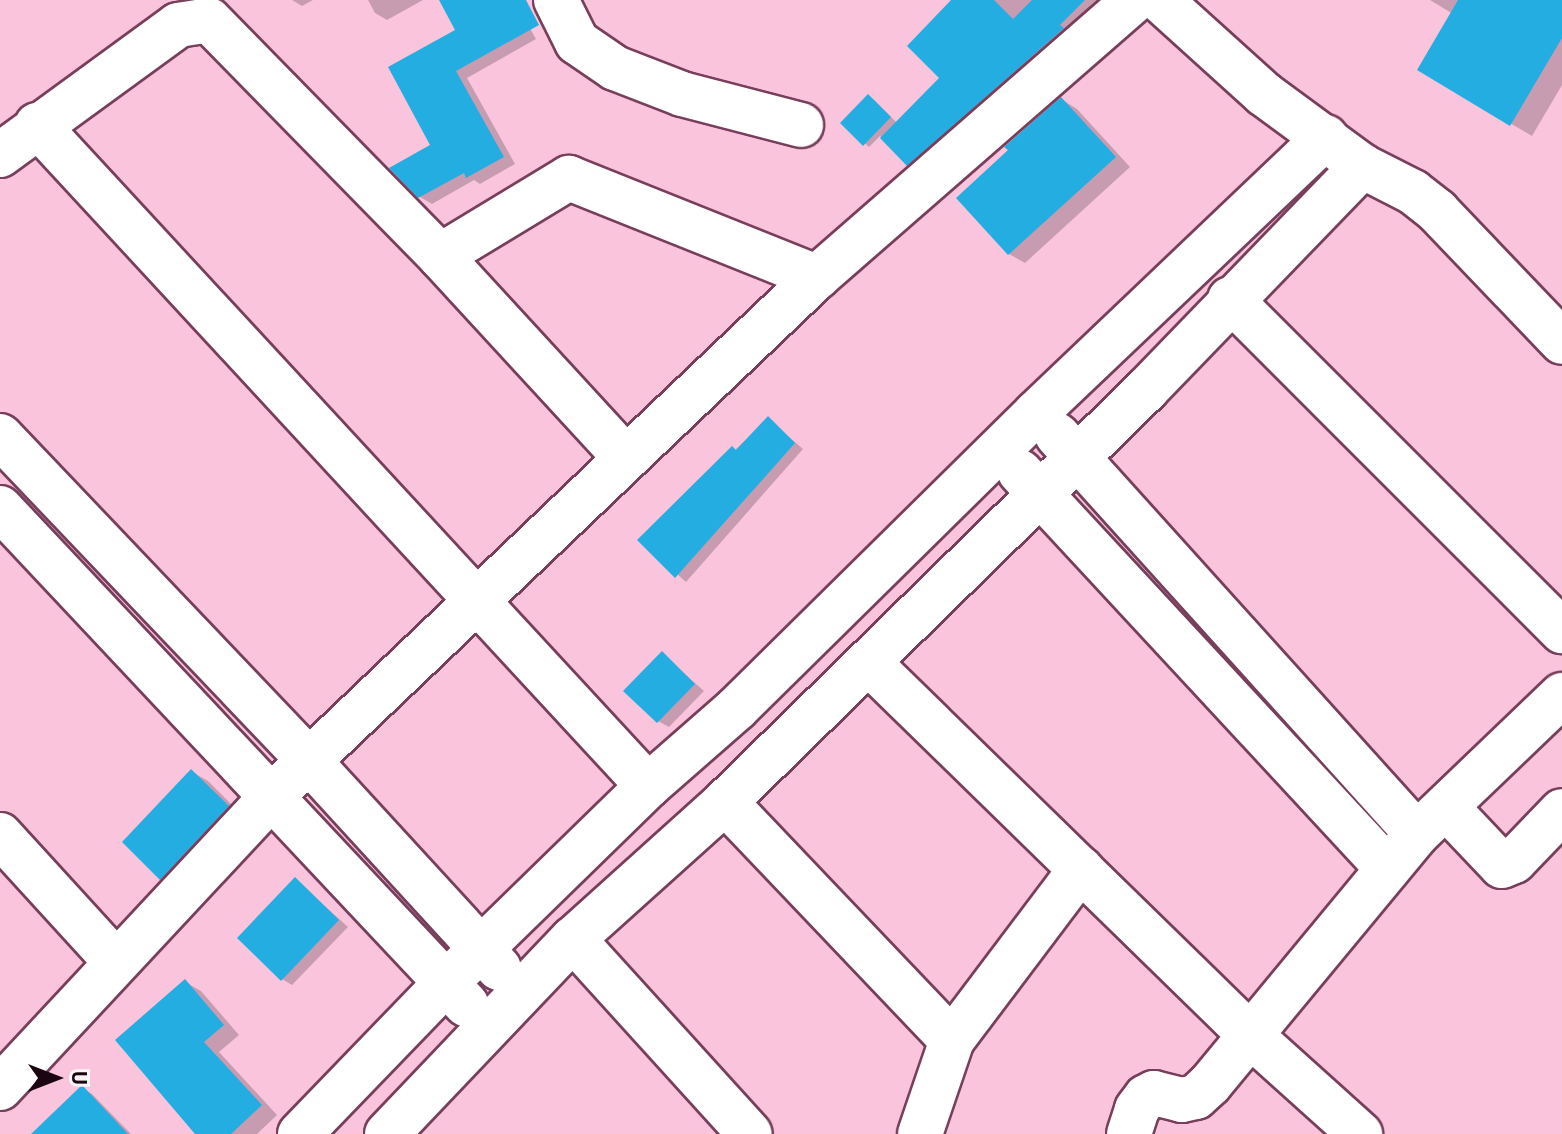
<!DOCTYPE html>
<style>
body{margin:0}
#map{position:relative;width:1562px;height:1134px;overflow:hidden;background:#fac4dd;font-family:"Titillium Web",sans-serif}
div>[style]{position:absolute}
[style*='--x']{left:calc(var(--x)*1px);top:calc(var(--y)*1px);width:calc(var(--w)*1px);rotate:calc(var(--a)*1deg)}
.shadow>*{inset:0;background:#0003}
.building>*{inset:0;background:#24ade0}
.roads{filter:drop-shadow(2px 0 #773f5b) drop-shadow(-2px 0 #773f5b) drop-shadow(0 2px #773f5b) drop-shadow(0 -2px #773f5b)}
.minor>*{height:44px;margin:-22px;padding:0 22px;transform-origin:22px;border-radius:22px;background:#fff}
span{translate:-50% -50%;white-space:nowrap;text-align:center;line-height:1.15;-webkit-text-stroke:6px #fcf5f8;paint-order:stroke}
.north{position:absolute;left:16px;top:1038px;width:80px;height:80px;-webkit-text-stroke:6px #fcf5f8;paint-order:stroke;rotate:90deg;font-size:22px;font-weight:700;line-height:32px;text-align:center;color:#1a0510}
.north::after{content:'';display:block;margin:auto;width:28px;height:36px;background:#1a0510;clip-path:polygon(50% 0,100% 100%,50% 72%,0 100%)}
</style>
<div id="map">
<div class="shadow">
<i style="clip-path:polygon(292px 0,313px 0,302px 6px)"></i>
<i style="clip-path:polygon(368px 0,423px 0,387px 20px,375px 13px)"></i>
<i style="clip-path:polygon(441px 0,514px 0,536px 39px,467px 78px,515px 164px,480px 184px,474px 180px,432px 204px,420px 197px,458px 30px)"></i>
<i style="clip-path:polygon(954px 0,1101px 0,918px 170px,880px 136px,869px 147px,843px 123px,873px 99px,897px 123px,942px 78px)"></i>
<i style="clip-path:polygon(1430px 0,1562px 0,1562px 85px,1532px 136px,1420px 70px,1453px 14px)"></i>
<i style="clip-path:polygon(1061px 99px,1077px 109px,1130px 167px,1025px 263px,1009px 254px,959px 198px)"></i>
<i style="clip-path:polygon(768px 419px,803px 449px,686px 582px,639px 540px)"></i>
<i style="clip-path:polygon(662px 654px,704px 691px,669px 727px,658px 721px)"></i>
<i style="clip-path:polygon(192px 772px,208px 781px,243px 816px,177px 887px,161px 878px)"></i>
<i style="clip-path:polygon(296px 880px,348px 927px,292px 985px,282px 979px)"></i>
<i style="clip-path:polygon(185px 982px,201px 991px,239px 1035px,219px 1052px,277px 1115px,257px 1134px,198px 1134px)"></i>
<i style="clip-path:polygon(82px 1088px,92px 1094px,131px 1134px,55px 1134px)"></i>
</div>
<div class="building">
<i style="clip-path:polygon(439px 0,526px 0,539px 25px,456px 71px,504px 157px,466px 178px,464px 173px,418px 198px,389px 168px,430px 145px,388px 67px,455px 30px)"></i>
<i style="clip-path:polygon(951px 0,994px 0,1013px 19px,1032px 0,1085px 0,1060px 25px,1064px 28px,907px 166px,880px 138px,939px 78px,907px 46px)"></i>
<i style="clip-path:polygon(1458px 0,1562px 0,1562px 38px,1510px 126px,1417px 70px)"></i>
<i style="clip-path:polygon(868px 94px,891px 117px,863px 146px,840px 123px)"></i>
<i style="clip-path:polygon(1061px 97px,1116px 157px,1008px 255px,956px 198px,1008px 150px,1004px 147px)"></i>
<i style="clip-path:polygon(768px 416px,795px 443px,675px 578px,637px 540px,732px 446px,736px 450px)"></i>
<i style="clip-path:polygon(662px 651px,695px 684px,657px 723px,623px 691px)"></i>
<i style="clip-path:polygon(191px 769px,229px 806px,160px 880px,122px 842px)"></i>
<i style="clip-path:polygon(295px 877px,339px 920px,281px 981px,237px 938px)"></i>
<i style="clip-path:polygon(185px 979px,224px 1025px,204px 1042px,262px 1105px,231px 1134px,195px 1134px,115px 1040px)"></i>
<i style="clip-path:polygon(82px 1085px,128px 1134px,31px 1134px)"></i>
</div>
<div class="roads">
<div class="minor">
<i style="--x:556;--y:0;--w:47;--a:63.4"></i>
<i style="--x:577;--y:42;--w:46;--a:34.4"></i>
<i style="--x:615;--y:68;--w:72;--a:21.2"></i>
<i style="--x:682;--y:94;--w:123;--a:14.6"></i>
<i style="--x:1160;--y:0;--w:140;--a:42.1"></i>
<i style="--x:1264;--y:94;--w:122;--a:36.3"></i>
<i style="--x:1362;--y:166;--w:57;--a:27"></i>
<i style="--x:1413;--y:192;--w:31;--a:38"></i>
<i style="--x:1437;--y:211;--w:181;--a:46.3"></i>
<i style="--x:37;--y:125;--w:900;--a:47.25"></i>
<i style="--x:0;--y:155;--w:220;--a:-36.1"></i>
<i style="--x:178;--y:25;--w:31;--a:-9"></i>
<i style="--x:209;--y:20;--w:330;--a:45.6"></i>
<i style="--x:440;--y:256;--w:275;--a:47.4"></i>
<i style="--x:440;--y:256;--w:151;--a:-31.2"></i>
<i style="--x:569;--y:178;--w:267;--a:21.8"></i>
<i style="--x:1230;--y:299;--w:470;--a:45"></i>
<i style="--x:1057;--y:435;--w:537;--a:47.94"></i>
<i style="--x:0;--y:436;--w:448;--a:46.4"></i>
<i style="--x:309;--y:761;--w:281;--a:47.5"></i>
<i style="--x:1020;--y:472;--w:541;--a:47.17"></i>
<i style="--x:0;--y:508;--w:681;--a:46.79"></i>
<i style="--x:868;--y:662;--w:531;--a:44.31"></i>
<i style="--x:1248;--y:1033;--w:151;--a:42"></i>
<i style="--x:725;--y:802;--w:329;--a:46.4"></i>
<i style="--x:1446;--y:807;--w:81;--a:46.5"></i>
<i style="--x:1502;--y:866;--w:13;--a:-23"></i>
<i style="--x:1514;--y:861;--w:69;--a:-46.2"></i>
<i style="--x:0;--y:835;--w:172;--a:47.6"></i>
<i style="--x:573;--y:939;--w:263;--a:47.8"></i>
<i style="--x:0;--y:1088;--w:400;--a:-47"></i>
<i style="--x:273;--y:795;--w:751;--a:-43.6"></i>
<i style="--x:817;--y:277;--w:421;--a:-41.1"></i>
<i style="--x:300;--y:1134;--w:213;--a:-46"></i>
<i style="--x:448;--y:981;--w:279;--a:-44.3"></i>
<i style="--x:648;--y:786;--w:118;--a:-41.2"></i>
<i style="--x:737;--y:708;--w:420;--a:-44.6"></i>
<i style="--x:1036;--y:413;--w:400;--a:-43.6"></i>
<i style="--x:387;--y:1134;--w:269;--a:-46.4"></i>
<i style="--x:573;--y:939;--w:205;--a:-42"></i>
<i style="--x:725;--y:802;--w:590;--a:-44.38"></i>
<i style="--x:1147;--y:389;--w:310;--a:-46"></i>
<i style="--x:920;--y:1134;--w:99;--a:-71.2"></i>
<i style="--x:952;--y:1040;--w:214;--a:-53"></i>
<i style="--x:1129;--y:1134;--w:26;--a:-72"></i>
<i style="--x:1137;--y:1109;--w:15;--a:-53"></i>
<i style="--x:1146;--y:1097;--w:9;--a:-27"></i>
<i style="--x:1154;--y:1093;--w:29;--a:14"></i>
<i style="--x:1182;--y:1100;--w:14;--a:-12"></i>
<i style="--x:1196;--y:1097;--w:19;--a:-43"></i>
<i style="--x:1210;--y:1084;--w:325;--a:-50.4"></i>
<i style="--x:1417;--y:834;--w:201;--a:-43.8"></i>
</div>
</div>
<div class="north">U</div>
</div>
